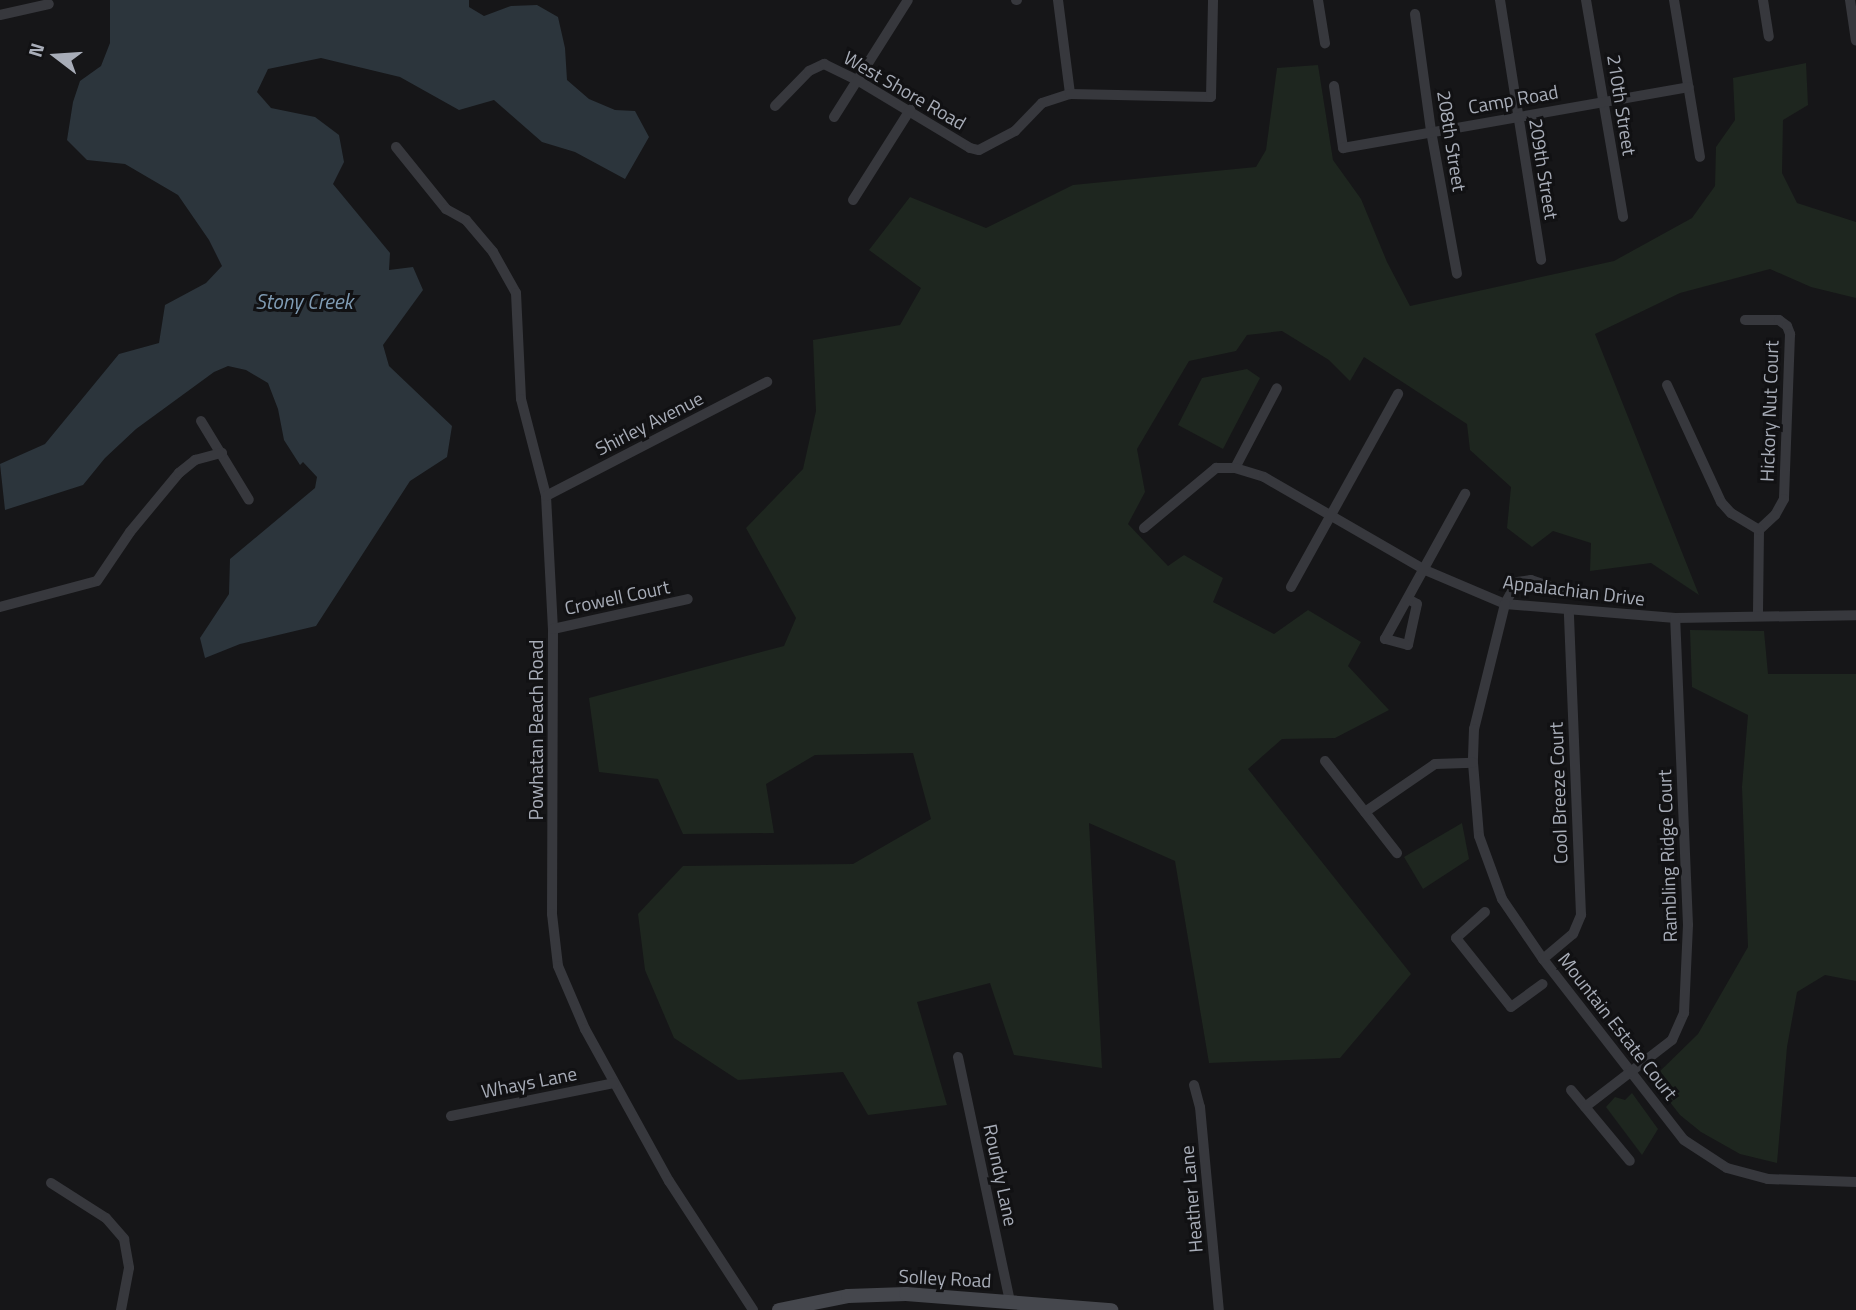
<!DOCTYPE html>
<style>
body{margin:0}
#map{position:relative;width:1856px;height:1310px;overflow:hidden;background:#161618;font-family:"Titillium Web",sans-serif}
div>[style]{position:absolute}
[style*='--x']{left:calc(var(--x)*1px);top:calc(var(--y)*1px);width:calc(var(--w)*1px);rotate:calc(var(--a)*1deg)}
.green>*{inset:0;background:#1e261f}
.water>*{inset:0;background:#2c353c}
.minor>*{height:10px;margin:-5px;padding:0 5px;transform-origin:5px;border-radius:5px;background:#37383d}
.secondary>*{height:14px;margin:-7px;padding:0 7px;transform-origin:7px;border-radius:7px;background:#45474d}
span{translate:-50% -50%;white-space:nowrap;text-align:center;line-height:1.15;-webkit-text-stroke:6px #111113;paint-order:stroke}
.street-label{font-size:19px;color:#a8adb8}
.water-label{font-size:21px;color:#7f9bb3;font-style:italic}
.north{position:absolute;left:21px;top:21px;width:70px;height:70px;-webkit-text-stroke:5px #111113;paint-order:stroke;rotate:287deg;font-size:19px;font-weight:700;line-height:28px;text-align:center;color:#a8adb8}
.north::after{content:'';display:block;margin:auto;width:24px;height:32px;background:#a8adb8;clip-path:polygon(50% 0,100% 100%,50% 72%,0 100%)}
</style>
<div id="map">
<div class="green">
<i style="clip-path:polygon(1806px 63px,1808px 105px,1783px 120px,1782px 173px,1797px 203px,1856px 222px,1856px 298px,1811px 287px,1770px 269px,1680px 293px,1595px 334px,1699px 595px,1651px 563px,1590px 571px,1591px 543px,1553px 531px,1532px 547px,1507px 528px,1511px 487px,1470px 450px,1467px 424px,1364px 357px,1350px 381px,1329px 360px,1282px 331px,1247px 335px,1236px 351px,1189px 361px,1137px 449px,1145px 492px,1128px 524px,1168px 566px,1184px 555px,1223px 578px,1213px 602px,1274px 634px,1308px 610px,1361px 642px,1348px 666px,1389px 710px,1335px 738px,1282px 739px,1248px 769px,1411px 974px,1340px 1058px,1209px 1063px,1175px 861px,1089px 823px,1102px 1068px,1014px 1055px,990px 983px,917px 1002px,947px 1105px,868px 1115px,843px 1072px,738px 1080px,674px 1038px,645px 970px,638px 914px,683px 866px,853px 864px,931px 819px,913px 753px,815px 755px,766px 784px,774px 833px,683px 834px,658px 779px,599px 772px,589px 698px,784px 646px,796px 618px,746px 528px,803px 469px,816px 411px,813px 340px,900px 325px,921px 288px,869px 250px,910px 197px,986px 228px,1073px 185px,1256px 167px,1266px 150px,1277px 68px,1318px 65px,1333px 160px,1361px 199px,1387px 262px,1410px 306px,1614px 261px,1692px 218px,1715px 186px,1716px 147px,1735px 120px,1733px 78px)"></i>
<i style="clip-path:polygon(1247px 369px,1260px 378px,1223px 449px,1178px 425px,1202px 378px)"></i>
<i style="clip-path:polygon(1690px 630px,1764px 631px,1768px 674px,1856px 674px,1856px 981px,1825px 975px,1797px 992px,1787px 1047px,1777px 1163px,1740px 1154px,1701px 1132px,1680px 1115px,1652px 1079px,1698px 1034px,1748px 947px,1742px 787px,1748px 715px,1692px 687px)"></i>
<i style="clip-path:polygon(1462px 823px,1469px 859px,1423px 889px,1404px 857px)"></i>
<i style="clip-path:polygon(1632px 1093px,1658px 1129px,1642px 1155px,1606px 1107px,1615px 1097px,1625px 1100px)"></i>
</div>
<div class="water">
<i style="clip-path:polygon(110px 0,469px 0,469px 7px,484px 16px,511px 6px,537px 5px,558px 17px,565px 48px,567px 80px,589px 99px,615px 110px,635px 111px,649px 137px,625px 179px,575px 152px,542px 142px,494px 100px,459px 110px,400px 77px,321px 58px,268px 69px,257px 92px,271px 108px,315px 117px,339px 135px,344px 162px,333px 184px,390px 253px,389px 270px,413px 267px,423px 290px,383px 345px,389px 366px,452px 426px,447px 457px,410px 481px,316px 626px,240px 644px,205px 658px,200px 638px,229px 594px,230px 559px,315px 488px,317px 477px,303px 462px,300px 465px,284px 440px,278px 409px,268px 383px,246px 370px,228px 366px,214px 372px,136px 429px,105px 458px,83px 485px,5px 510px,0 464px,45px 444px,119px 354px,159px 343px,165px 305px,206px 283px,222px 266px,209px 240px,178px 195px,125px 164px,87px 160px,67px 140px,73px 102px,80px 81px,101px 66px,110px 43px)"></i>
</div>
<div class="minor">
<i style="--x:1016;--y:0;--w:1;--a:0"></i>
<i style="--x:1058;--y:0;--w:95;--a:82.7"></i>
<i style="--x:1318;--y:0;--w:44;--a:80.8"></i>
<i style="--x:1500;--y:0;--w:263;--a:81"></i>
<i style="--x:1586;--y:0;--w:220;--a:80.3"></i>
<i style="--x:1674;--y:0;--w:159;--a:80.6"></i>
<i style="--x:1763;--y:0;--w:37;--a:81"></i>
<i style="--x:1850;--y:0;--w:41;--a:81.7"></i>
<i style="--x:1415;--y:14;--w:118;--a:82.2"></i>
<i style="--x:1431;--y:131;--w:145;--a:79.7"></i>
<i style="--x:0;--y:15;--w:50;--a:-12.7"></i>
<i style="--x:1334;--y:86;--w:63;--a:81.7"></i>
<i style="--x:1343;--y:148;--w:351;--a:-10"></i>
<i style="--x:775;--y:106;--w:49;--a:-45.8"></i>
<i style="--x:809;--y:71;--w:17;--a:-25"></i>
<i style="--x:824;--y:64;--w:37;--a:26"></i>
<i style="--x:857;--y:80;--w:132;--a:31"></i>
<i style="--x:970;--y:148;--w:9;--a:13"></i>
<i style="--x:979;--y:150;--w:41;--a:-27.8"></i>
<i style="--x:1015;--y:131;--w:39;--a:-46"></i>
<i style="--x:1042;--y:103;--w:29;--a:-18"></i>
<i style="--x:1070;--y:94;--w:141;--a:1.2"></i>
<i style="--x:1211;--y:97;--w:97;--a:-88.8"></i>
<i style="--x:834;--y:117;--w:138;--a:-57.7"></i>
<i style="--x:396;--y:147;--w:80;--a:51.1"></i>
<i style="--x:446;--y:209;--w:23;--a:29"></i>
<i style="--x:466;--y:220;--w:42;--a:49.8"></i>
<i style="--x:493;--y:252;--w:47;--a:60.7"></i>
<i style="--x:516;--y:293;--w:106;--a:87.3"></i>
<i style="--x:521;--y:399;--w:100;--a:75.5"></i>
<i style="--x:546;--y:496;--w:133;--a:87"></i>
<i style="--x:553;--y:629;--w:285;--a:90.2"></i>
<i style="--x:552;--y:914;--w:52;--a:83.4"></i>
<i style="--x:558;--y:966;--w:69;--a:66.8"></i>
<i style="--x:585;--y:1029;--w:174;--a:61.1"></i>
<i style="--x:669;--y:1181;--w:154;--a:56.9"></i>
<i style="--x:853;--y:200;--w:107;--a:-57.7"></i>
<i style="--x:1745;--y:320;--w:34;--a:0"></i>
<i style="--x:1779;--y:320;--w:10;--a:37"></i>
<i style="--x:1787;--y:326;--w:9;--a:69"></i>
<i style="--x:1790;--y:334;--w:165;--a:92.1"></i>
<i style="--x:1784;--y:499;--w:18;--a:119"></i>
<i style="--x:1775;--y:515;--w:22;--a:137"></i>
<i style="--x:1759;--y:530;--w:86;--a:90.7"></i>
<i style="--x:1667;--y:385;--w:129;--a:65.2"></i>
<i style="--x:1721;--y:502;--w:15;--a:48"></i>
<i style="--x:1731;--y:513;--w:33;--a:31"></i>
<i style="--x:201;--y:421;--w:92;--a:58.7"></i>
<i style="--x:1235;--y:468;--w:90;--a:-62.3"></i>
<i style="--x:546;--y:496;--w:249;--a:-27.3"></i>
<i style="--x:1144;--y:528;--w:94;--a:-39.8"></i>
<i style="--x:1216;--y:468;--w:19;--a:0"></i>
<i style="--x:1235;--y:468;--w:30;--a:17"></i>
<i style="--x:1264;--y:477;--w:186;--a:30"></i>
<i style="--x:1425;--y:570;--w:87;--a:23"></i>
<i style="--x:1505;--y:604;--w:171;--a:4.7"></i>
<i style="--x:1675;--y:618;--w:181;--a:-0.9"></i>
<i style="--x:1291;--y:587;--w:221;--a:-61"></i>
<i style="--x:1563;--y:591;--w:34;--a:-161"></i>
<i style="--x:1531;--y:580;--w:14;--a:172"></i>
<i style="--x:1517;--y:582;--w:25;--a:119"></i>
<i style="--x:1505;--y:604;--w:129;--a:103.9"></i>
<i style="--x:1474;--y:729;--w:34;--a:92"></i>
<i style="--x:1473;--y:763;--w:73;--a:85.3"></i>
<i style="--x:1479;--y:836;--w:67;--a:69.9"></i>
<i style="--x:1502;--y:899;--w:73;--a:55.7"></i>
<i style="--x:1543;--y:959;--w:229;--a:52.1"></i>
<i style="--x:1684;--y:1140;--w:51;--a:33.1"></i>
<i style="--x:1727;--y:1168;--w:42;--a:15"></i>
<i style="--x:1768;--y:1179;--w:88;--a:2"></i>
<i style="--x:1408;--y:599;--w:10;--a:29"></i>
<i style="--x:1417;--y:604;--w:42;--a:102.4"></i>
<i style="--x:1408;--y:645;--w:24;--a:-165"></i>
<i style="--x:1385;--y:639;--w:166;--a:-61.1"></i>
<i style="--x:0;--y:607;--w:100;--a:-15"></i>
<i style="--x:97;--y:581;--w:59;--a:-56"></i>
<i style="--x:130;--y:532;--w:77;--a:-50.3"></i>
<i style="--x:179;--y:473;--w:21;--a:-39"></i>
<i style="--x:195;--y:460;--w:28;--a:-15"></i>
<i style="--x:553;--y:629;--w:138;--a:-12.5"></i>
<i style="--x:1325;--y:761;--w:117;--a:52"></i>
<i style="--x:1365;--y:812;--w:85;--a:-34.4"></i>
<i style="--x:1435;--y:764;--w:38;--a:-2"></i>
<i style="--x:1485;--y:912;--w:39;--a:138"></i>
<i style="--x:1456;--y:938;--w:88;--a:51.4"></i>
<i style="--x:1511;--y:1007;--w:39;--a:-36"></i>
<i style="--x:1543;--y:959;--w:39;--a:-40"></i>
<i style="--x:1573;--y:934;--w:21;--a:-67"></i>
<i style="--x:1581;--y:915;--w:304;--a:-92.3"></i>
<i style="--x:958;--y:1057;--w:249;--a:78"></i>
<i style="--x:1194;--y:1085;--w:23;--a:75"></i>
<i style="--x:1200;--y:1107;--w:204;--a:84.7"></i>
<i style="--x:1571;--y:1090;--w:92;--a:50.3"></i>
<i style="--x:1585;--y:1107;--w:110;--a:-37.6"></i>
<i style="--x:1672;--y:1040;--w:30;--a:-66"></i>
<i style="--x:1684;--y:1013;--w:88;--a:-87.4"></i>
<i style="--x:1688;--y:925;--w:307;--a:-92.4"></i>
<i style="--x:451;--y:1116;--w:166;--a:-11.4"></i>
<i style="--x:51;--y:1183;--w:65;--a:32.5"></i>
<i style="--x:106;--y:1218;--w:28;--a:49"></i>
<i style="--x:124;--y:1239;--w:29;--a:80"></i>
<i style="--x:129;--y:1268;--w:43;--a:100.8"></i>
</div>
<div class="secondary">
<i style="--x:779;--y:1310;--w:70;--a:-11.5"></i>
<i style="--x:848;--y:1296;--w:58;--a:-2"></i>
<i style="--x:906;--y:1294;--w:206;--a:4.5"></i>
</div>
<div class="street-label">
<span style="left:905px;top:90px;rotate:30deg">West Shore Road</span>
<span style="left:1513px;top:99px;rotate:-10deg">Camp Road</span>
<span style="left:1622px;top:105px;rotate:81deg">210th Street</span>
<span style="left:1452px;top:141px;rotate:81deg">208th Street</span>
<span style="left:1544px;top:169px;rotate:81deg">209th Street</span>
<span style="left:1769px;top:411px;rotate:-88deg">Hickory Nut Court</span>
<span style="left:649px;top:423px;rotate:-27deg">Shirley Avenue</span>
<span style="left:1574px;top:590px;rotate:7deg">Appalachian Drive</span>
<span style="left:617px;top:597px;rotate:-12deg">Crowell Court</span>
<span style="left:536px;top:730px;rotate:-90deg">Powhatan Beach Road</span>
<span style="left:1558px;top:793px;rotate:-92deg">Cool Breeze Court</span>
<span style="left:1667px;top:856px;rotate:-92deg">Rambling Ridge Court</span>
<span style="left:1618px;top:1026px;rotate:52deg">Mountain Estate Court</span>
<span style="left:529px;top:1082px;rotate:-11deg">Whays Lane</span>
<span style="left:1001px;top:1175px;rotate:78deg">Roundy Lane</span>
<span style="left:1191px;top:1199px;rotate:-95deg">Heather Lane</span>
<span style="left:945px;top:1278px;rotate:3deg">Solley Road</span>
</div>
<div class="water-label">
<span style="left:304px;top:301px">Stony Creek</span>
</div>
<div class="north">N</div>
</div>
